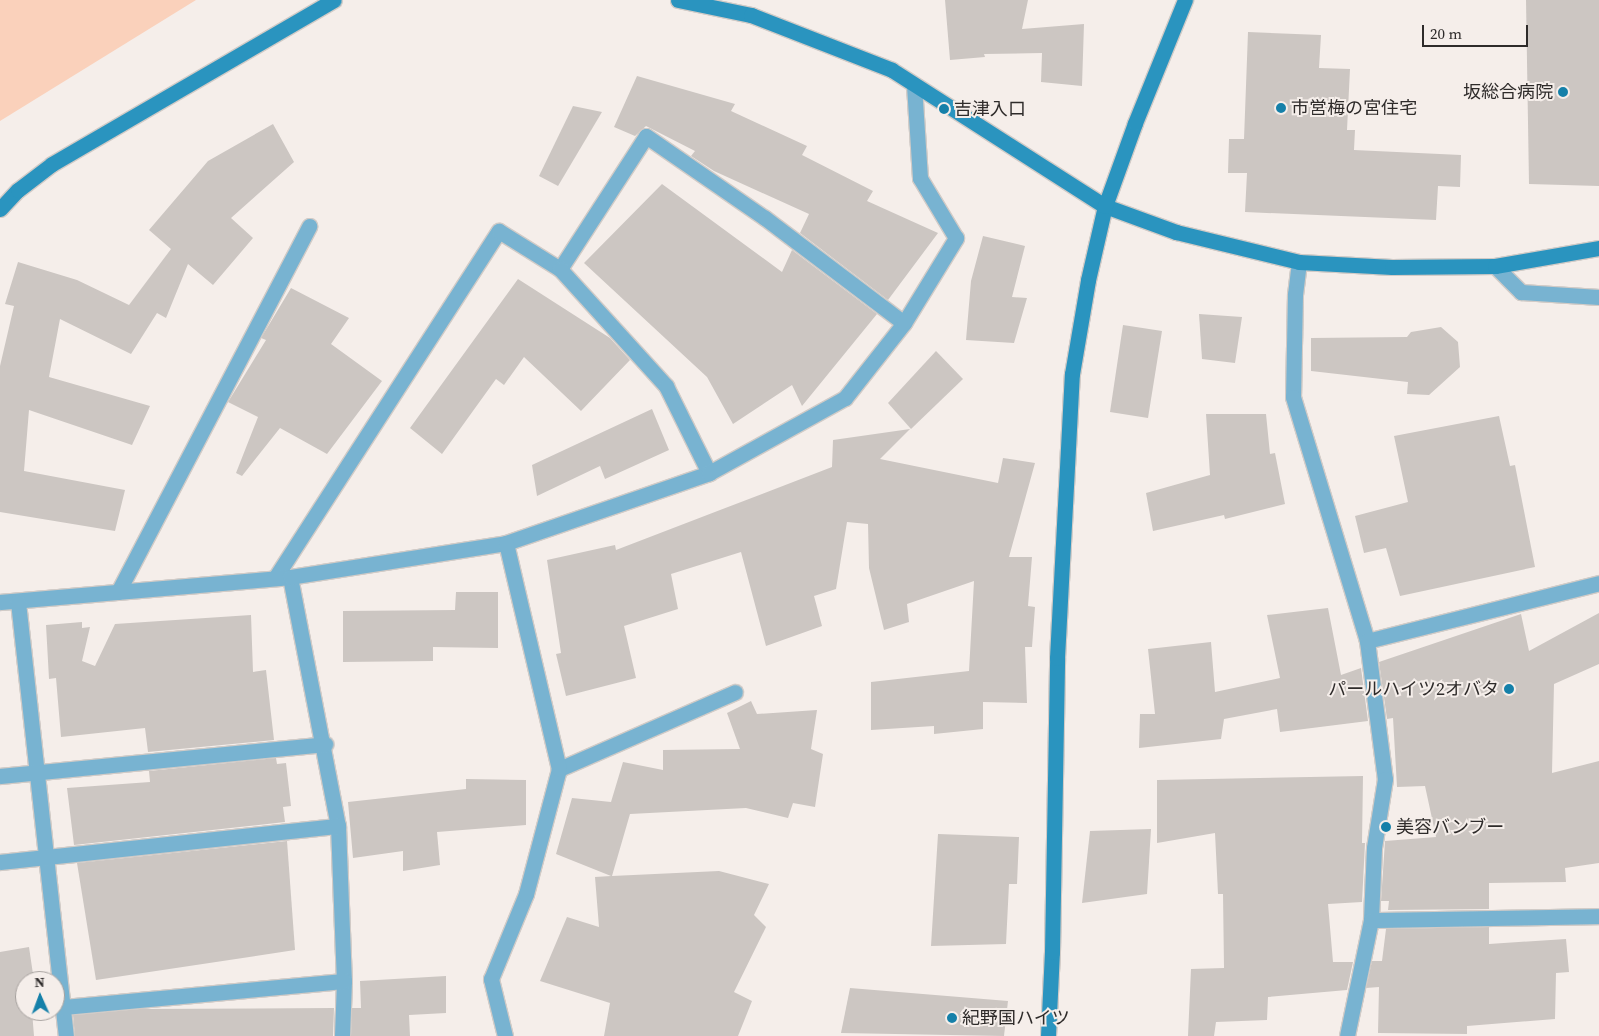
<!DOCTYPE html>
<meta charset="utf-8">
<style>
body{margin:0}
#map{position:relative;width:1599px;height:1036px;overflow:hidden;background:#f5eeea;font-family:"Source Serif 4","Noto Sans JP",serif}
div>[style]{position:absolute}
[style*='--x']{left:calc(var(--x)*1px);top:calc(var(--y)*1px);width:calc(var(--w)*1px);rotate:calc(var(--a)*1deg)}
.green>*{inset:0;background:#fad1bb}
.building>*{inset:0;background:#ccc6c2}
.roads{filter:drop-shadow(1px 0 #d1cbc7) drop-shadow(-1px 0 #d1cbc7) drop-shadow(0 1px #d1cbc7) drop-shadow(0 -1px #d1cbc7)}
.street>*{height:15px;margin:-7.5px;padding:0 7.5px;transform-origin:7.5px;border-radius:7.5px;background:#78b3d1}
.secondary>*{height:15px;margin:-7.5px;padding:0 7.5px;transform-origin:7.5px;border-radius:7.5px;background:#2a94bf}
.dots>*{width:14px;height:14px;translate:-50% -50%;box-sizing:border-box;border:2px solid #f5eeea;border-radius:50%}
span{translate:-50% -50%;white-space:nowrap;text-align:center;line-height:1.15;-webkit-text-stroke:4px #f5eeea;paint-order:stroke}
.poi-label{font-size:18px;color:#2e2b2a}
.right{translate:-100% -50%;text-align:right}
.left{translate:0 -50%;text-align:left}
.north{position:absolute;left:15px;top:971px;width:50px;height:50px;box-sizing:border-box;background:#f5eeea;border:1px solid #a5a09d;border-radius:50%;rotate:358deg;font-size:14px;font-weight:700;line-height:20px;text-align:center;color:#2e2b2a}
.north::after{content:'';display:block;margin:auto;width:18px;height:22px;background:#1580a9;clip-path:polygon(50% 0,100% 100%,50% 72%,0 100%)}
.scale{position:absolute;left:1422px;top:25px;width:106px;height:22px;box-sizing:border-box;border:2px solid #2e2b2a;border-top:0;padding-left:6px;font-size:15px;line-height:18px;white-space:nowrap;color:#2e2b2a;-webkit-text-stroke:4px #f5eeea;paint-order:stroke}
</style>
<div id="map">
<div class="green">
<i style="clip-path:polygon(0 0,196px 0,0 121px)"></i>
</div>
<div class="building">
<i style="clip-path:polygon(945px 0,1028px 0,1022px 29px,1084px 24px,1082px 86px,1041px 82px,1042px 53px,984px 54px,985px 57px,950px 60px)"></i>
<i style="clip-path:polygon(1526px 0,1599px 0,1599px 186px,1529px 184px)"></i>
<i style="clip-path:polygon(1248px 32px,1321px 35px,1319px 68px,1350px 69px,1347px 130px,1355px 130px,1354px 150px,1461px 155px,1460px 187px,1438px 186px,1436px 220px,1245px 212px,1247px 173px,1228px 173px,1229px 139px,1244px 139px)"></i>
<i style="clip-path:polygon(637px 76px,735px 104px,731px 111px,807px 146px,802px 155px,873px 191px,867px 201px,938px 233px,888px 300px,800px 233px,809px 214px,714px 171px,691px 156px,695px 151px,646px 126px,635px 136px,614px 127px)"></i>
<i style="clip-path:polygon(573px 106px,602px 112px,558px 186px,539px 176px)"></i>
<i style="clip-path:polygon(273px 124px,294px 162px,231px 218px,253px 238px,213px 285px,188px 264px,166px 318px,157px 313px,131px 354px,60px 319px,49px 377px,150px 406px,132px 445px,29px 410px,24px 471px,125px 490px,115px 531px,0 512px,0 366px,14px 306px,5px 304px,18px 262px,77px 280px,129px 305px,171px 249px,149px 230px,208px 161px)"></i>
<i style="clip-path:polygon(662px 184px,782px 272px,792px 250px,877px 314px,802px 406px,792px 385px,733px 424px,707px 377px,584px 263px)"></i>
<i style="clip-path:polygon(983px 236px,1025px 246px,1012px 297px,1027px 298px,1014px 343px,966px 340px,971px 281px)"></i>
<i style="clip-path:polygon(518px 279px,610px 338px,630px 360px,581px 411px,524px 357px,504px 385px,496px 379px,442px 454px,410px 428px)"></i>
<i style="clip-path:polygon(291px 288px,349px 318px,331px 344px,382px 381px,327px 454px,280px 428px,242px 476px,236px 473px,258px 417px,228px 402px,266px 340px,261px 338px)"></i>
<i style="clip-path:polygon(1199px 314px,1242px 317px,1235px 363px,1202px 359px)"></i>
<i style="clip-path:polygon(1123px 325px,1162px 331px,1148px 418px,1110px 412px)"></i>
<i style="clip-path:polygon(1441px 327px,1458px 342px,1460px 367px,1429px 395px,1407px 394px,1408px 382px,1311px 371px,1311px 338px,1407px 337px,1411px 332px)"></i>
<i style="clip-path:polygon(936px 351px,963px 379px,911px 429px,888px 403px)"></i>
<i style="clip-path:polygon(652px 409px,669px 450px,605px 479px,600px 466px,537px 496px,532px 465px)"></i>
<i style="clip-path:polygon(1206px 414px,1266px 414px,1270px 454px,1275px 453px,1285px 504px,1225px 519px,1224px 515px,1153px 531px,1146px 493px,1210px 475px)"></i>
<i style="clip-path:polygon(1499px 416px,1510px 466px,1515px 465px,1535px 567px,1400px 596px,1386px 548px,1364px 553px,1355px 516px,1408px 502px,1394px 436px)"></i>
<i style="clip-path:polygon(910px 429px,880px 459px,998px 483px,1003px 458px,1035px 463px,1009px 557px,1032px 557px,1028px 606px,1035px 607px,1032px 647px,1025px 647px,1027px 703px,983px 702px,983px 729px,934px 734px,934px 726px,871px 730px,871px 682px,969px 671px,974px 581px,907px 604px,909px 622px,884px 630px,869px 568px,868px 524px,847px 522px,836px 589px,814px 596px,822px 626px,766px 646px,741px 552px,671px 574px,678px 609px,624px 626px,636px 678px,566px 696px,556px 654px,561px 653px,547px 560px,615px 545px,616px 550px,832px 467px,833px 440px)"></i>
<i style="clip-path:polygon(456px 592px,498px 592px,498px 648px,433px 647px,433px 661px,343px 662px,343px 611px,455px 610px)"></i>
<i style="clip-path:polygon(1328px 608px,1341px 675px,1361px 668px,1368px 721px,1280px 732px,1277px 709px,1224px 719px,1221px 739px,1139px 748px,1140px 714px,1155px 714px,1148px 649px,1211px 642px,1215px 692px,1280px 678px,1267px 615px)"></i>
<i style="clip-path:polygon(1599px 613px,1599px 664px,1554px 684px,1552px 773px,1599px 761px,1599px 863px,1565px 868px,1566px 882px,1489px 883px,1489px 909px,1388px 910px,1389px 901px,1381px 901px,1385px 841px,1436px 837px,1425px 786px,1397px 787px,1393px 718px,1387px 719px,1379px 662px,1521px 614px,1529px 651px)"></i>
<i style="clip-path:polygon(251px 615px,253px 672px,266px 670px,274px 740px,148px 752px,145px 728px,61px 737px,56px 678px,49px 679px,46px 625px,82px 622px,82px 628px,90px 627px,82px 661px,95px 666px,115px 624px)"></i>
<i style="clip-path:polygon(751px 701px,757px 714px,817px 710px,811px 749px,823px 754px,815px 807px,793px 803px,788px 818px,746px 808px,630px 814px,612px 876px,719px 871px,769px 884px,754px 915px,766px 927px,734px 992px,752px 1001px,738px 1036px,604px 1036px,610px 1003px,540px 981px,567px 917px,599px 927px,595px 877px,611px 876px,556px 854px,572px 798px,611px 802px,623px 762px,663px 770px,663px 750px,740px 749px,727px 713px)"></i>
<i style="clip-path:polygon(276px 758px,277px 764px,286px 763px,291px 806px,283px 807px,285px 822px,74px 845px,67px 788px,150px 782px,149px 771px)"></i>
<i style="clip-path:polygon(1363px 776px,1362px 843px,1365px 843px,1362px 902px,1328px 904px,1333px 962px,1353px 962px,1347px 990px,1268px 997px,1267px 1020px,1216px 1022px,1214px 1036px,1188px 1036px,1191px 969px,1224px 968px,1223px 894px,1218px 894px,1215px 833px,1157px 843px,1157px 780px)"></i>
<i style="clip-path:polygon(466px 779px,526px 780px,526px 825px,437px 832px,440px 865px,403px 871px,403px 851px,353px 858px,348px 802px,466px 789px)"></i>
<i style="clip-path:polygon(1151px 829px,1147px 894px,1082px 903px,1090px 831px)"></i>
<i style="clip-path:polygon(938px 834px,1019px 837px,1017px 884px,1009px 884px,1006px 944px,931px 946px)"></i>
<i style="clip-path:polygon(287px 841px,295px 950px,96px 980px,77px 863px)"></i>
<i style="clip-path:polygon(1489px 927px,1489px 944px,1566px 939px,1569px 972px,1556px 973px,1555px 1019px,1467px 1026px,1467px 1034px,1378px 1033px,1379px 987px,1366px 988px,1372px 961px,1382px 961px,1386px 929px)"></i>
<i style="clip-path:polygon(29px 947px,34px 981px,25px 981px,25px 1011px,32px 1011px,34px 1036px,0 1036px,0 952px)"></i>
<i style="clip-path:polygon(446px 976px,446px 1013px,409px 1015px,410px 1036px,351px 1036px,352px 1008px,361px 1008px,360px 981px)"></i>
<i style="clip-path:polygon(850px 988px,1008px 1001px,1004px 1036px,841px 1033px)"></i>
<i style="clip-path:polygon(334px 1008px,333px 1036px,75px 1036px,73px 1015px,139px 1009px)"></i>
</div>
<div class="roads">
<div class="street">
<i style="--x:1299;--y:262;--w:32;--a:97"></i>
<i style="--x:1295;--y:294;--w:103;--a:91.1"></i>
<i style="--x:1293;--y:397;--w:255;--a:73.1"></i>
<i style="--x:1367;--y:641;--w:139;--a:82.6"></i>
<i style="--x:1385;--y:779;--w:70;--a:99.1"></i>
<i style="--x:1374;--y:848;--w:72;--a:92.4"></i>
<i style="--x:1371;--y:920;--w:118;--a:101.7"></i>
<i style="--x:1495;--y:266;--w:37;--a:45"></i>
<i style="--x:1521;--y:292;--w:78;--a:3.7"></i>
<i style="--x:560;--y:269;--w:158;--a:-57.1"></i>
<i style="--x:646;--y:136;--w:145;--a:34.6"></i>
<i style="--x:765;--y:218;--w:174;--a:37.1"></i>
<i style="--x:290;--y:577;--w:254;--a:79.1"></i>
<i style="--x:338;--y:826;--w:155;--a:87.8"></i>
<i style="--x:344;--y:981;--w:55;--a:92.1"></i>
<i style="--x:275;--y:578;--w:413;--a:-57.2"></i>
<i style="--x:499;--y:231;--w:72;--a:31.9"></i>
<i style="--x:560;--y:269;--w:158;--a:47.8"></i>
<i style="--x:666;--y:386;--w:97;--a:63.7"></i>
<i style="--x:118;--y:592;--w:413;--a:-62.4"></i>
<i style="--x:0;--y:602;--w:291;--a:-4.9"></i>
<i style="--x:290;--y:577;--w:219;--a:-8.9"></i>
<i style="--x:506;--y:543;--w:215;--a:-19"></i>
<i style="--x:709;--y:473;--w:155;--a:-28.9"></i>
<i style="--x:845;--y:398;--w:95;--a:-51.8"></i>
<i style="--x:904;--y:323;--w:100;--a:-58.5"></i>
<i style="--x:956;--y:238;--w:70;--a:-121"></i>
<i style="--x:920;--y:178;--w:93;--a:-93.7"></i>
<i style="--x:18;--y:602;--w:437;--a:83.7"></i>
<i style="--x:1367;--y:641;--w:239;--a:-14"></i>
<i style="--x:559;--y:769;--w:192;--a:-23.6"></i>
<i style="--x:0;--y:776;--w:327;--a:-5.6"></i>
<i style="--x:0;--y:862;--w:340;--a:-6.1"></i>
<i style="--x:1371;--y:920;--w:228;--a:-1"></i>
<i style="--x:63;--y:1007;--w:282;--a:-5.3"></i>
<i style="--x:505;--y:1036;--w:59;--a:-103.8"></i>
<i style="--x:491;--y:979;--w:92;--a:-67.6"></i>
<i style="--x:526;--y:894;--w:129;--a:-75.2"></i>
<i style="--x:559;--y:769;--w:232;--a:-103.2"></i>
</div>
<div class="secondary">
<i style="--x:678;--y:0;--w:75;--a:11.6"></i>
<i style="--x:751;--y:15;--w:151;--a:21.3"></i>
<i style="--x:892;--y:70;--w:253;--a:32.6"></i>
<i style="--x:1105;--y:206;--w:76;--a:20.1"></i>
<i style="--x:1176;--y:232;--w:127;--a:13.7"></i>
<i style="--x:1299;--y:262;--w:93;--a:3.1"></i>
<i style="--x:1392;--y:267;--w:103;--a:-0.6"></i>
<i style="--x:1495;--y:266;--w:106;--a:-9.8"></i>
<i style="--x:0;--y:209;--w:26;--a:-47"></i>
<i style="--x:18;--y:190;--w:43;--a:-37.4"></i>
<i style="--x:52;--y:164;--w:326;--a:-30.2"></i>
<i style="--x:1048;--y:1036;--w:84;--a:-87.3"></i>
<i style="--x:1052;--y:952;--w:294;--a:-89"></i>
<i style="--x:1057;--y:658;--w:284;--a:-87"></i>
<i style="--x:1072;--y:374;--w:95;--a:-80.3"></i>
<i style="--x:1088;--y:280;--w:76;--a:-77.1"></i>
<i style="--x:1105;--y:206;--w:88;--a:-70.1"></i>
<i style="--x:1135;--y:123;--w:133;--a:-67.9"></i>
</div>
</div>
<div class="dots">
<i style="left:1563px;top:92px;background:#1580a9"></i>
<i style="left:1281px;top:108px;background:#1580a9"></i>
<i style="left:944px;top:109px;background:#1580a9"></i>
<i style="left:1509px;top:689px;background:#1580a9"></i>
<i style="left:1386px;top:827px;background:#1580a9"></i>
<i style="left:952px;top:1018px;background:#1580a9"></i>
</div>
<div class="poi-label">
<span class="right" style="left:1553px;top:92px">坂総合病院</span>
<span class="left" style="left:1291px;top:108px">市営梅の宮住宅</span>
<span class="left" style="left:954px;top:109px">吉津入口</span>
<span class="right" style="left:1499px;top:689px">パールハイツ2オバタ</span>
<span class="left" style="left:1396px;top:827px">美容バンブー</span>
<span class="left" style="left:962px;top:1018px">紀野国ハイツ</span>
</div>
<div class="north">N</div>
<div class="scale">20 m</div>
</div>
